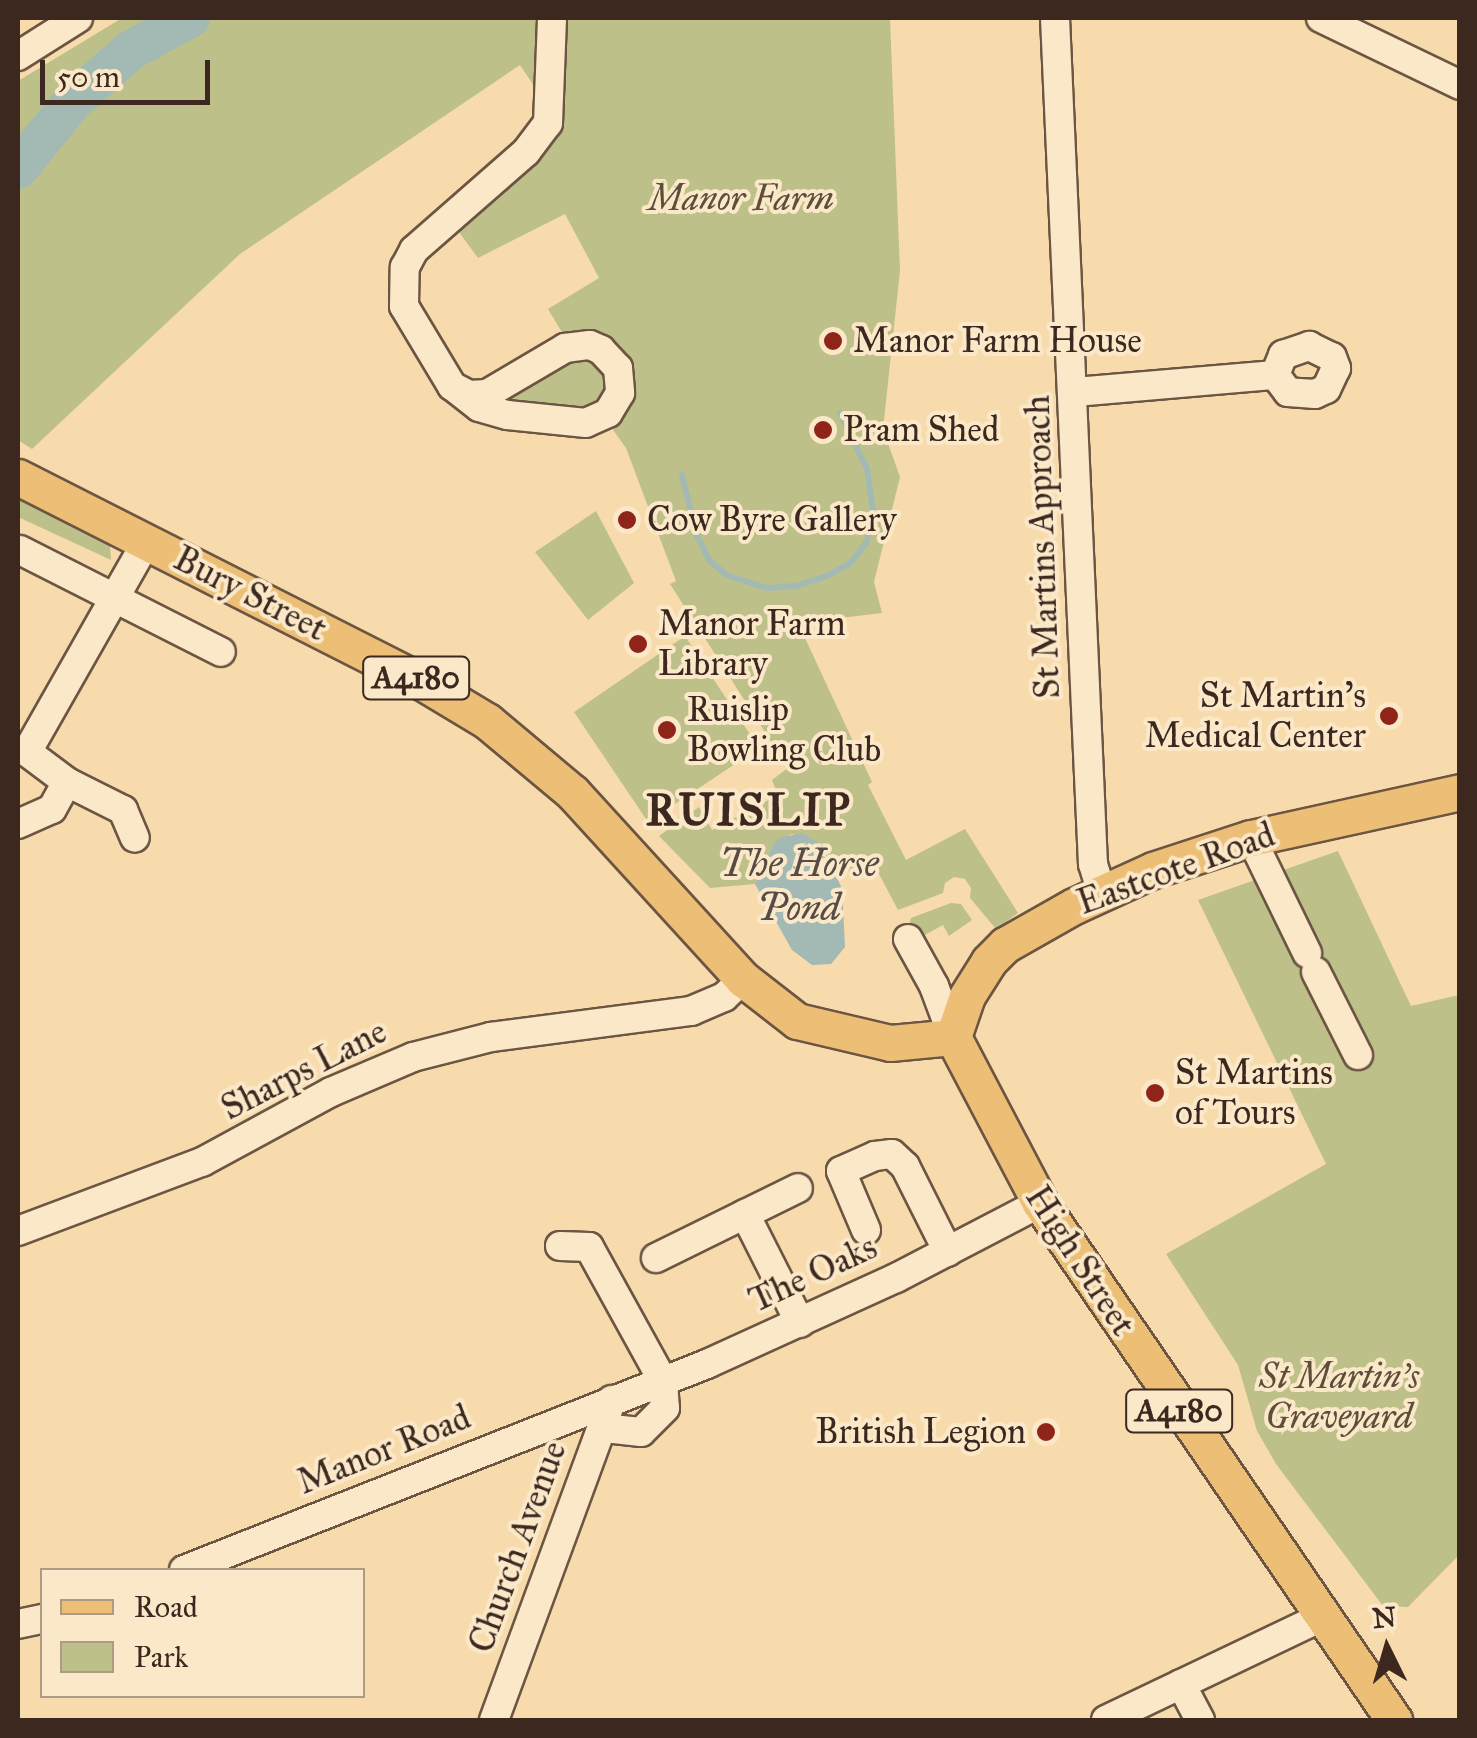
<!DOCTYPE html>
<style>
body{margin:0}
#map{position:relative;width:1477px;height:1738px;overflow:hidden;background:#f8dbac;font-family:"IM FELL Great Primer",serif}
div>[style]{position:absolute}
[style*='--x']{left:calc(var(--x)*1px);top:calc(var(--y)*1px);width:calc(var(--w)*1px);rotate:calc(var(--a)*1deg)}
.green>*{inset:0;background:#bec089}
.water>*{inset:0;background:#a2b9b4}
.stream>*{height:6px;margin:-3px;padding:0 3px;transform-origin:3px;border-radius:3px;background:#a2b9b4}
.river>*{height:40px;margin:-20px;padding:0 20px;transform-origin:20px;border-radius:20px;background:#a2b9b4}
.roads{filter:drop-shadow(2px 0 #6c5543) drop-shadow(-2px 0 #6c5543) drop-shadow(0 2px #6c5543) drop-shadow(0 -2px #6c5543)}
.minor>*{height:28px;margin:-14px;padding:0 14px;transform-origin:14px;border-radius:14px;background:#fae8c9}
.major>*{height:35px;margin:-17.5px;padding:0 17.5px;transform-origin:17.5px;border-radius:17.5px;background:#ecbe76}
.dots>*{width:28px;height:28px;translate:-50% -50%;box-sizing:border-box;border:5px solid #fae8c9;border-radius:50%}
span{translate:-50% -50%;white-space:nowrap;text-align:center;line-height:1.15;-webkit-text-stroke:8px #fae8c9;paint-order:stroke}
.shield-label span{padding:2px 8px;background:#fae8c9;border:2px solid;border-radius:8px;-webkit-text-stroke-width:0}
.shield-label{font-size:32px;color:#3d2820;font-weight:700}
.park-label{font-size:35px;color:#5d4e3a;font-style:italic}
.poi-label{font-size:35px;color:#3d2820}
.left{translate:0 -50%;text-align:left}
.right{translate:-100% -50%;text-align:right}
.street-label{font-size:35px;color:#3d2820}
.water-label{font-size:38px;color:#564c45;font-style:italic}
.district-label{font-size:45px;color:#3d2820;font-weight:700;letter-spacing:2.5px}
.frame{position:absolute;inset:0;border:20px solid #3d2820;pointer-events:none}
.legend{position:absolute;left:40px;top:1568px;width:325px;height:130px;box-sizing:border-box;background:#fae8c9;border:2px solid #ae9b85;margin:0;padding:12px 18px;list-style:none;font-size:30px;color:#3d2820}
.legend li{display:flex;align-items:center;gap:20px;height:50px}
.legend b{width:50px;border:2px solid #ae9b85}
.north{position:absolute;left:1337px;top:1598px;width:100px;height:100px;-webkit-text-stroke:8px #fae8c9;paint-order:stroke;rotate:355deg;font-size:28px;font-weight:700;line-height:40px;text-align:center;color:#3d2820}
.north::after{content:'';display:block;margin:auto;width:35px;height:45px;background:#3d2820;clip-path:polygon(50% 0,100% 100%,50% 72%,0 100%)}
.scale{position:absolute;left:40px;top:60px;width:170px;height:45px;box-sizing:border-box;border:5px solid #3d2820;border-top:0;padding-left:12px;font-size:30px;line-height:35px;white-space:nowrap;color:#3d2820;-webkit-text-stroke:8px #fae8c9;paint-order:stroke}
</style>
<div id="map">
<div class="green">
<i style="clip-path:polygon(122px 18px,171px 18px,127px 42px,67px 94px,18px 157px,18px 81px)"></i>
<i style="clip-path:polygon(190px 18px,890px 18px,900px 271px,883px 429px,900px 477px,874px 582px,882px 613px,798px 623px,872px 782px,868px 785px,906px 860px,965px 829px,1018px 913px,996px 929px,970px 898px,971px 888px,965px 879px,954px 877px,945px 883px,943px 893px,898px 910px,879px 874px,837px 870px,823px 846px,792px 834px,773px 844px,755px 884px,710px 888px,659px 836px,699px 807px,712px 830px,778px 795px,772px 780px,788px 768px,670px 584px,676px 581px,626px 448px,613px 430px,629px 409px,633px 385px,594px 333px,563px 334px,548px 309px,599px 278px,565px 214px,478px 258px,456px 228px,563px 129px,520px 65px,240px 254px,32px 449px,18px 440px,18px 169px,72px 102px,131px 50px)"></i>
<i style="clip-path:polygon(590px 352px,614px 382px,596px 413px,503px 401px,563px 355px)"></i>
<i style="clip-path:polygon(18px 495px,109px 532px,111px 560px,18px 517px)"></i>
<i style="clip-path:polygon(596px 511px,634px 583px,588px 620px,535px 552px)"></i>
<i style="clip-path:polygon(685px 636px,759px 748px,648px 822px,574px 712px)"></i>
<i style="clip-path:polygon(1338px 851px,1411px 1006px,1459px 995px,1459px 1555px,1408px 1607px,1383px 1606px,1276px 1464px,1257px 1431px,1238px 1365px,1166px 1254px,1326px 1164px,1198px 900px)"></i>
<i style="clip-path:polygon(951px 903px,961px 904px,972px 920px,949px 936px,943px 925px,921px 937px,908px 928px,911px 918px)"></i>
</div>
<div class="water">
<i style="clip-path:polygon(803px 833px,823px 846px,842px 889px,845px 947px,831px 964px,812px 965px,792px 950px,755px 884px,773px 844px,782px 837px)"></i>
</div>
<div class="stream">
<i style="--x:682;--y:475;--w:63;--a:76.2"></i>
<i style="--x:697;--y:536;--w:27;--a:63"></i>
<i style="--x:709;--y:560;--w:23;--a:41"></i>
<i style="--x:726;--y:575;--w:43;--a:17.6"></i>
<i style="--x:767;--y:588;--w:29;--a:-4"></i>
<i style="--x:796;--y:586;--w:33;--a:-18"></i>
<i style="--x:827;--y:576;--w:26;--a:-29"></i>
<i style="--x:850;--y:563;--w:26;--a:-51"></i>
<i style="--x:866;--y:543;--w:26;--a:-72"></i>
<i style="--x:874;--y:518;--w:49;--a:-98.1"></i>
<i style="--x:867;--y:469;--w:62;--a:-115.7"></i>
</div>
<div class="river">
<i style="--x:18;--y:169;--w:86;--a:-51.1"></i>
<i style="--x:72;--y:102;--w:79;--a:-41.4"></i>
<i style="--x:131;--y:50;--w:67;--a:-28.5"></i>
</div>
<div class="roads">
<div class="minor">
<i style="--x:1055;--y:18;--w:847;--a:87.43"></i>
<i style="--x:1093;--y:864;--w:30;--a:73"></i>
<i style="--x:1321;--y:18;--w:154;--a:25.7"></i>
<i style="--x:18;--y:56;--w:71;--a:-32.3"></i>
<i style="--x:452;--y:386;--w:19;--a:28"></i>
<i style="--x:469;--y:395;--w:18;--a:-3"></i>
<i style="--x:487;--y:394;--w:91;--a:-30.5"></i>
<i style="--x:565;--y:348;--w:25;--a:-7"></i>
<i style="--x:590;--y:345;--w:12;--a:24"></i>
<i style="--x:601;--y:350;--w:25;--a:47"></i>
<i style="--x:618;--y:368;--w:25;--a:85"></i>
<i style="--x:620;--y:393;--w:23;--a:121"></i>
<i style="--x:608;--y:413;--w:24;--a:156"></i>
<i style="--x:586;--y:423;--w:79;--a:-174.2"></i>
<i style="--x:507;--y:415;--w:29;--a:-164"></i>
<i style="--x:479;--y:407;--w:34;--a:-142"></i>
<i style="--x:452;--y:386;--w:93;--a:-121"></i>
<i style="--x:404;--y:306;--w:39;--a:-89"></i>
<i style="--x:405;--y:267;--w:19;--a:-62"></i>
<i style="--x:414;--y:250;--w:149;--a:-41.2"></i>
<i style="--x:526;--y:152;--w:36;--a:-53"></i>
<i style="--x:548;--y:123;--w:105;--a:-87.8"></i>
<i style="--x:1075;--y:392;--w:201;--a:-4.9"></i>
<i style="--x:1275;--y:375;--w:22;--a:-68"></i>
<i style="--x:1283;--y:355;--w:28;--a:-19"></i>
<i style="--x:1309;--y:346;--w:25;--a:26"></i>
<i style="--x:1332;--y:357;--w:12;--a:70"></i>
<i style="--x:1336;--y:368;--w:23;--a:115"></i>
<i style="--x:1326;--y:389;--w:12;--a:156"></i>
<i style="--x:1315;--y:394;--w:27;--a:-176"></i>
<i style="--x:1288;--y:392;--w:21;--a:-127"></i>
<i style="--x:20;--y:550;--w:225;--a:26.9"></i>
<i style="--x:67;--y:782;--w:63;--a:26.6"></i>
<i style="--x:123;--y:810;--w:30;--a:67"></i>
<i style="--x:18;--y:824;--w:37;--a:-24"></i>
<i style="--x:52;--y:809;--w:31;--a:-61"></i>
<i style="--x:67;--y:782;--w:50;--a:-143.1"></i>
<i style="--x:27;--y:752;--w:243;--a:-60.4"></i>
<i style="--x:1251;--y:838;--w:128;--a:64"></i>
<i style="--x:908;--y:939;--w:54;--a:61"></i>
<i style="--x:934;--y:986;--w:54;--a:69.6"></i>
<i style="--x:1316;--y:972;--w:93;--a:63.2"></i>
<i style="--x:745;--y:1214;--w:122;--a:63.2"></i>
<i style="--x:866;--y:1230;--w:64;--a:-113"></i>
<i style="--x:841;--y:1171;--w:37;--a:-24"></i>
<i style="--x:875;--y:1156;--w:17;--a:-7"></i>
<i style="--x:892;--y:1154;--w:18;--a:43"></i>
<i style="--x:905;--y:1166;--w:96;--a:63.4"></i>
<i style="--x:18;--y:1231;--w:197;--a:-20.6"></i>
<i style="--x:202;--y:1162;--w:147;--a:-28.5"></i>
<i style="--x:331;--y:1092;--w:89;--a:-23.1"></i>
<i style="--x:413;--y:1057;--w:81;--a:-14.4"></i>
<i style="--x:491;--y:1037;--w:202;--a:-7.4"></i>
<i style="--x:691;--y:1011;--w:36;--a:-23"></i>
<i style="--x:724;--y:997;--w:26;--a:-43"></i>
<i style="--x:560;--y:1246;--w:29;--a:2"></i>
<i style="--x:589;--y:1247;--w:153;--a:61.1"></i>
<i style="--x:663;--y:1381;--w:27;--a:86"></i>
<i style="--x:665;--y:1408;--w:34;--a:135"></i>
<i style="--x:641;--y:1432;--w:39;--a:-174"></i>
<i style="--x:656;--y:1258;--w:158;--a:-26.2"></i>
<i style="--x:184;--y:1570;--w:562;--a:-21.5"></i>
<i style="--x:707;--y:1364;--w:208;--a:-24.5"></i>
<i style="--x:896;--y:1278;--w:162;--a:-27.5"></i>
<i style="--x:18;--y:1624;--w:25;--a:-12"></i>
<i style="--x:1181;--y:1684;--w:41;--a:62.2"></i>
<i style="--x:494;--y:1720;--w:341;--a:-69.8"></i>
<i style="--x:1106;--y:1720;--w:237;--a:-25.5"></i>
</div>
<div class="major">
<i style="--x:18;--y:477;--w:447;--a:26.9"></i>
<i style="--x:417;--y:679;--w:82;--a:31"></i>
<i style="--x:487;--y:721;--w:112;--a:39.9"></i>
<i style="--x:573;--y:793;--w:252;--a:47.6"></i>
<i style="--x:743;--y:979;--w:68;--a:37.9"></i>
<i style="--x:797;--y:1021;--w:96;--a:13.3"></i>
<i style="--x:890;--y:1043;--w:63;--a:-5.4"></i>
<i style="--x:953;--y:1037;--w:187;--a:62.3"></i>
<i style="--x:1040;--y:1203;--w:627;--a:55.6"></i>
<i style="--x:953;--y:1037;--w:43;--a:-71.1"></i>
<i style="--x:967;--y:996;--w:41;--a:-57.8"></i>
<i style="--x:989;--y:961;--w:23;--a:-45"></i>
<i style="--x:1005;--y:945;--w:79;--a:-29.5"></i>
<i style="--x:1074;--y:906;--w:87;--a:-24.5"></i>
<i style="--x:1153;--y:870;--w:103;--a:-18.1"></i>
<i style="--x:1251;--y:838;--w:214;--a:-12.4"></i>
</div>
</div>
<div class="dots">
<i style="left:833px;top:341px;background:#8f2418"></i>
<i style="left:823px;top:430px;background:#8f2418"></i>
<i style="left:627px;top:520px;background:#8f2418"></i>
<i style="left:638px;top:644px;background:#8f2418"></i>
<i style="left:1389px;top:716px;background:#8f2418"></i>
<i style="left:667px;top:730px;background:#8f2418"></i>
<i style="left:1155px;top:1093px;background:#8f2418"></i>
<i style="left:1046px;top:1432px;background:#8f2418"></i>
</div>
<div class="shield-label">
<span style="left:416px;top:678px">A4180</span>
<span style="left:1179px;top:1411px">A4180</span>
</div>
<div class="park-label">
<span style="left:741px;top:199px">Manor Farm</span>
<span style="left:1339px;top:1397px">St Martin's<br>Graveyard</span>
</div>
<div class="poi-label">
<span class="left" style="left:853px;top:341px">Manor Farm House</span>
<span class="left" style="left:843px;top:430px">Pram Shed</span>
<span class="left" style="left:647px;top:520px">Cow Byre Gallery</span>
<span class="left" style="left:658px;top:644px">Manor Farm<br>Library</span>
<span class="right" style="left:1366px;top:716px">St Martin's<br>Medical Center</span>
<span class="left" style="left:687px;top:730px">Ruislip<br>Bowling Club</span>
<span class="left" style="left:1175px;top:1093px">St Martins<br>of Tours</span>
<span class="right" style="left:1026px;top:1432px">British Legion</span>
</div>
<div class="street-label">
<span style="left:1043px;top:547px;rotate:-92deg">St Martins Approach</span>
<span style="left:250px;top:594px;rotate:27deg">Bury Street</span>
<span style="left:1176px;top:869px;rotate:-20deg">Eastcote Road</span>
<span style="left:304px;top:1070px;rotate:-27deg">Sharps Lane</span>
<span style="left:1080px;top:1261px;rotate:57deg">High Street</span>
<span style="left:813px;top:1274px;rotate:-25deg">The Oaks</span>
<span style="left:384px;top:1450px;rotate:-22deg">Manor Road</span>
<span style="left:518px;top:1547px;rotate:-70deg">Church Avenue</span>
</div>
<div class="water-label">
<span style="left:799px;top:886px">The Horse<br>Pond</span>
</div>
<div class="district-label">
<span style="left:749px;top:810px">RUISLIP</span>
</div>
<div class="frame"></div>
<ul class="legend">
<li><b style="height:12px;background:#ecbe76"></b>Road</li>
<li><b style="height:28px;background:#bec089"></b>Park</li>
</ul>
<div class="north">N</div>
<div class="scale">50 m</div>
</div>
